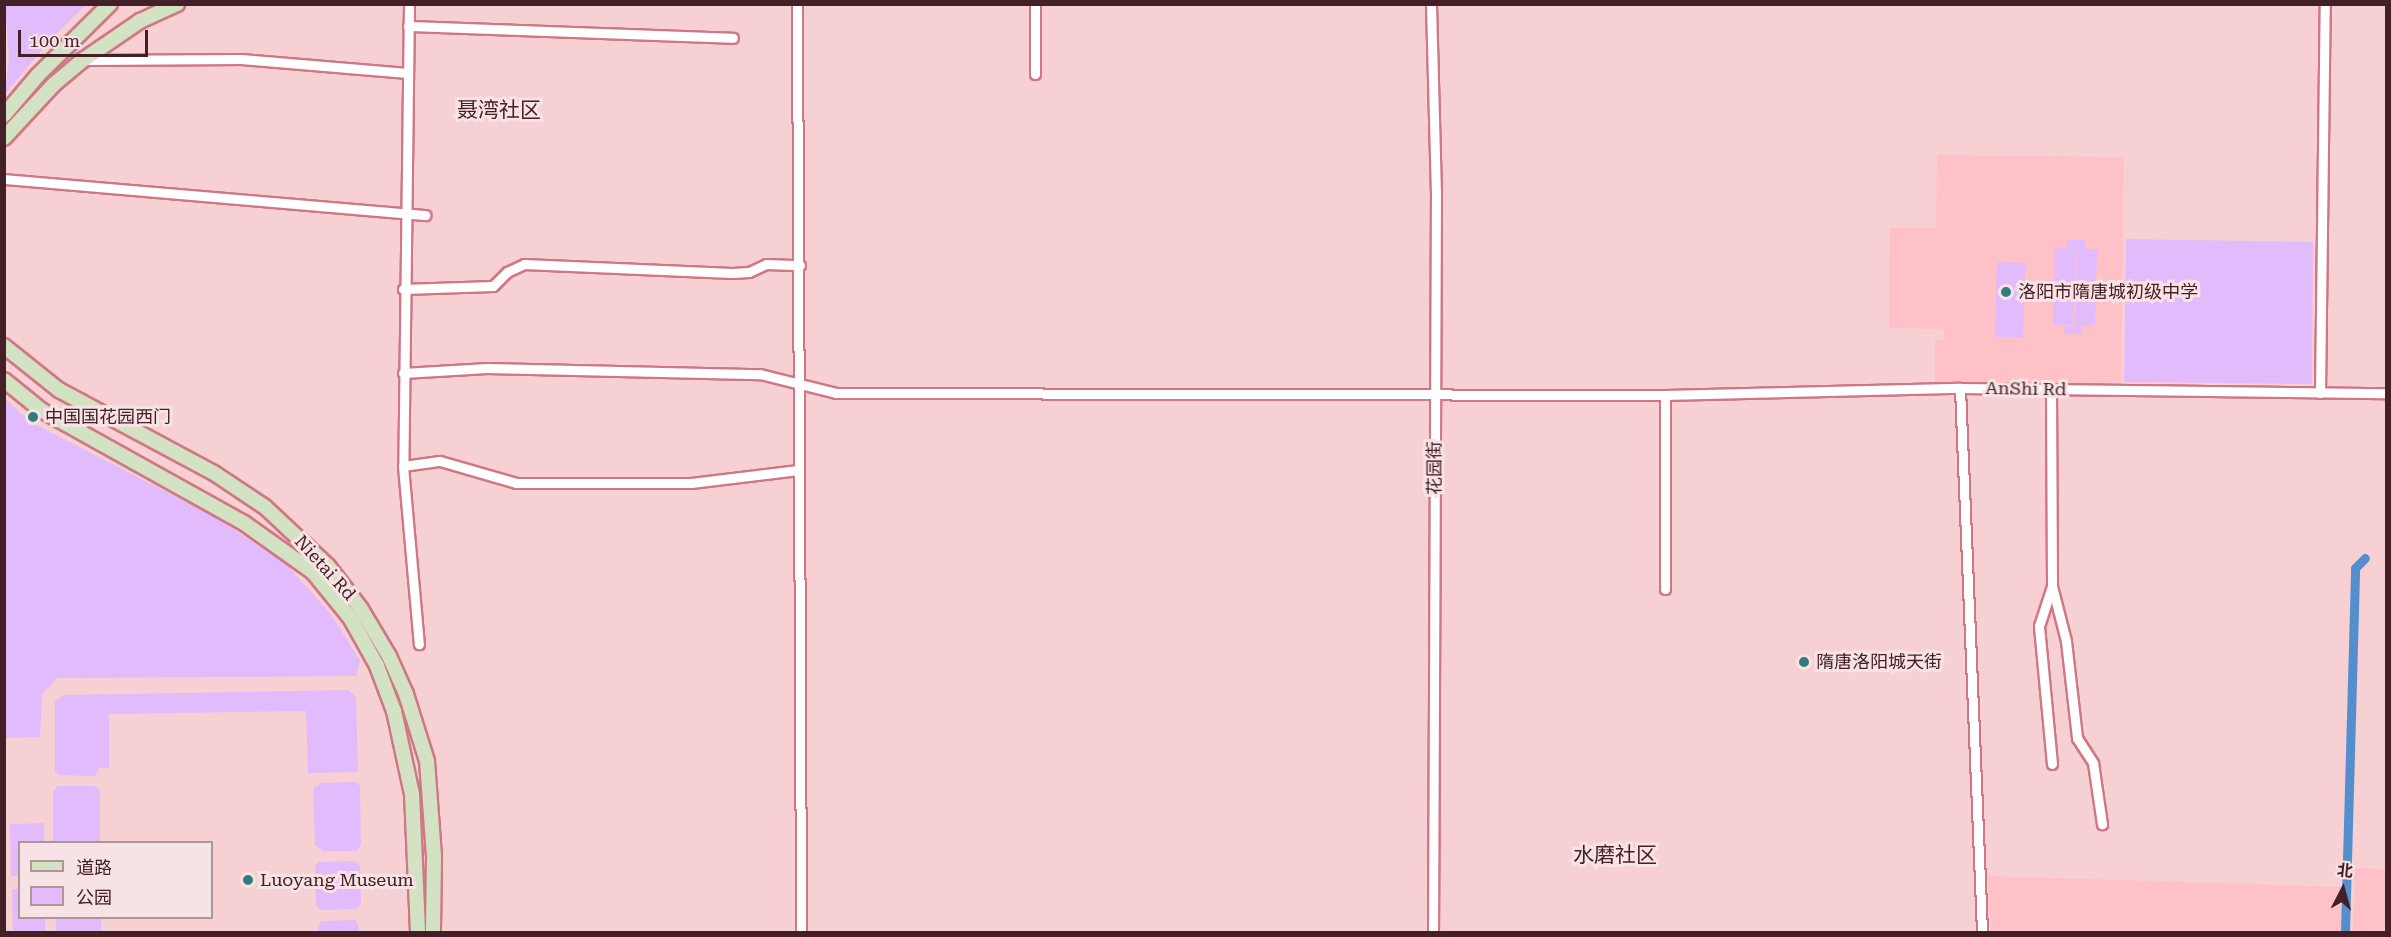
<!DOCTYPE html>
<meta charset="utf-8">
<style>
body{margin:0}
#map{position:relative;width:2391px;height:937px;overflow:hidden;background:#f7d0d4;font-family:"Roboto Serif","Noto Sans SC",serif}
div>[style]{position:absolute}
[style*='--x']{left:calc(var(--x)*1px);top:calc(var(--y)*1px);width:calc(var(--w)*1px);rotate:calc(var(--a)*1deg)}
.built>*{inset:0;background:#ffc1c8}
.green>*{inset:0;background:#e2bbfc}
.canal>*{height:9px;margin:-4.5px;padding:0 4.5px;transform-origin:4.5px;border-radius:4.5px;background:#538ecd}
.roads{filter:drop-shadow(2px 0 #cf7884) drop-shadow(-2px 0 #cf7884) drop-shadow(0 2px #cf7884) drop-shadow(0 -2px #cf7884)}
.minor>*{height:9px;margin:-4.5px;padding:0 4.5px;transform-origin:4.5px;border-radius:4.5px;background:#fff}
.secondary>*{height:14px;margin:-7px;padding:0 7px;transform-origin:7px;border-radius:7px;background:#d4e2c4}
.dots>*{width:16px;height:16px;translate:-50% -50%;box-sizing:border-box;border:3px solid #f7e3e5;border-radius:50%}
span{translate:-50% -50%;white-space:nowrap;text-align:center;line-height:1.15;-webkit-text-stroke:6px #f7e3e5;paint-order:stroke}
.poi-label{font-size:18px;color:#432025}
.left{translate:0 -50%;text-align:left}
.street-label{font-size:18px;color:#432025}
.quarter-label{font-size:21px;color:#432025}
.frame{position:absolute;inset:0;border:6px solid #432025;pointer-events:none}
.legend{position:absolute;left:18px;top:841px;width:195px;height:78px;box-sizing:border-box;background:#f7e3e5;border:2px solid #af9598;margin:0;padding:8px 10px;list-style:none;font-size:18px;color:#432025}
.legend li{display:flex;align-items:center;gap:12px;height:30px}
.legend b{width:30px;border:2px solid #af9598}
.north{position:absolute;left:2313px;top:859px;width:60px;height:60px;-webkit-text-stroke:4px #f7e3e5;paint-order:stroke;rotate:6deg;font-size:16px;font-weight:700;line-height:24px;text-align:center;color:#432025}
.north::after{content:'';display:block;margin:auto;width:21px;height:27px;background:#432025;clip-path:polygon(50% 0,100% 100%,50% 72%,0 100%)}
.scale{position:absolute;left:18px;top:30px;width:130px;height:27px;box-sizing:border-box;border:3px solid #432025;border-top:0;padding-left:8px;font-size:18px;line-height:21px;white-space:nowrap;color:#432025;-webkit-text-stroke:4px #f7e3e5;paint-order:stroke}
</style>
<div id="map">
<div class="built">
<i style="clip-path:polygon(1937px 155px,2124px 157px,2121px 387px,1935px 385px,1935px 340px,1944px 340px,1944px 329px,1889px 328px,1890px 228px,1936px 228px)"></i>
<i style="clip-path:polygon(2355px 868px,2386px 869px,2386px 932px,2353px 932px)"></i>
<i style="clip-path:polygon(1988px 876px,2343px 887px,2341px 932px,1991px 932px)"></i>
</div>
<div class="green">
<i style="clip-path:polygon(5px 4px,86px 5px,50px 40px,5px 94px,9px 59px)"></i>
<i style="clip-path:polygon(2126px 239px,2313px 242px,2312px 384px,2124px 382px)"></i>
<i style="clip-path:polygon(2067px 240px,2085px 240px,2085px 249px,2097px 249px,2096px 286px,2076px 285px,2077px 248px,2074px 285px,2054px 285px,2055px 248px,2067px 248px)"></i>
<i style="clip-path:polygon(1997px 262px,2025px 263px,2023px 337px,1995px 337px)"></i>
<i style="clip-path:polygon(2054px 288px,2074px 289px,2073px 325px,2053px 325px)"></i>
<i style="clip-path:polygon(2076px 289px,2096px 290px,2095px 326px,2082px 326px,2082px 334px,2064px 334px,2065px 326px,2075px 326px)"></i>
<i style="clip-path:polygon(5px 399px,31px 422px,217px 518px,286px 564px,330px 613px,360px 660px,356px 676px,58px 678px,42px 694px,40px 737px,5px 738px)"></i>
<i style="clip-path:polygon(349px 690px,356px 698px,358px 772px,308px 773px,306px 711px,109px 714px,109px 768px,99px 768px,95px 776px,59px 775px,55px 772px,55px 701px,63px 695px)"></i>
<i style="clip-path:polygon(356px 782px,360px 786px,361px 845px,356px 851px,323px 851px,315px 845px,313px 789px,321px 783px)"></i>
<i style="clip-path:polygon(58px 786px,95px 786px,100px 790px,100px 842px,53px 842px,53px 791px)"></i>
<i style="clip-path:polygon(44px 823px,44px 842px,20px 842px,19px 876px,11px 876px,10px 824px)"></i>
<i style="clip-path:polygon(355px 861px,360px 865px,361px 904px,356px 909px,320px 910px,316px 905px,315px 866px,319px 862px)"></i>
<i style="clip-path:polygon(12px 889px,19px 889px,20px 918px,45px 918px,45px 932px,13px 932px)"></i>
<i style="clip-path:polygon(56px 918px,101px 918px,101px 932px,56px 932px)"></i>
<i style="clip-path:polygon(356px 920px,360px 932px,317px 932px,321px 921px)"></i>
</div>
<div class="canal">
<i style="--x:2345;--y:932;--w:364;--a:-88.4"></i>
<i style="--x:2355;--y:568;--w:14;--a:-45"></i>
</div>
<div class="roads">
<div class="minor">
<i style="--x:409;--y:4;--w:462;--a:90.7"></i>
<i style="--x:403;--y:466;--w:179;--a:84.9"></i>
<i style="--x:797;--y:4;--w:928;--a:89.75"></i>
<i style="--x:1431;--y:4;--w:187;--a:88.5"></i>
<i style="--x:1436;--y:191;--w:741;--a:90.23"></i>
<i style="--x:408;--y:26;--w:325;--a:2.1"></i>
<i style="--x:85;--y:60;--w:156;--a:-0.4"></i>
<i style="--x:241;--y:59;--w:167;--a:4.8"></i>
<i style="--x:1035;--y:74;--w:70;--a:-90"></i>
<i style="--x:4;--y:179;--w:423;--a:4.9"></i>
<i style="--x:403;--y:289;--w:90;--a:-1.9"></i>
<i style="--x:493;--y:286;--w:20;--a:-45"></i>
<i style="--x:507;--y:272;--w:19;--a:-25"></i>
<i style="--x:524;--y:264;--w:208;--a:2.5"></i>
<i style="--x:732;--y:273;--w:17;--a:-3"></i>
<i style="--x:749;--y:272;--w:19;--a:-25"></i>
<i style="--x:766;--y:264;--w:34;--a:2"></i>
<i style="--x:403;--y:373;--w:84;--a:-3.4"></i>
<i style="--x:487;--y:368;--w:273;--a:1.3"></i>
<i style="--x:760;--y:374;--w:78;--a:14"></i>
<i style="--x:836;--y:393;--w:829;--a:0.14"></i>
<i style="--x:1665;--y:395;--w:194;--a:90"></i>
<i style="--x:1960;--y:388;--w:544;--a:87.68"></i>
<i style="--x:2051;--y:390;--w:196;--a:89.7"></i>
<i style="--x:2052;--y:586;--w:57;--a:75.7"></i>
<i style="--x:2066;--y:641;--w:98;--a:83.5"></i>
<i style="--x:2077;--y:738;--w:30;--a:57"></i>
<i style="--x:2093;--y:763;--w:62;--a:81.6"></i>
<i style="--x:2320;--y:393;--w:389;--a:-89.3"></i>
<i style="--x:1665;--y:395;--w:295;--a:-1.4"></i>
<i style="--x:1960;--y:388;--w:426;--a:0.7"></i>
<i style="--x:403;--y:466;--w:37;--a:-8"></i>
<i style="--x:440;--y:461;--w:79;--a:16.1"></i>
<i style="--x:516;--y:483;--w:175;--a:0"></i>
<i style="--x:691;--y:483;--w:108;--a:-6.9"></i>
<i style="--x:2052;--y:764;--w:139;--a:-95.4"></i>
<i style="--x:2039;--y:626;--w:42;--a:-72"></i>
</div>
<div class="secondary">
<i style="--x:4;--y:115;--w:52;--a:-49.6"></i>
<i style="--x:38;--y:75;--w:101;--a:-44.6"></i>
<i style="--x:4;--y:138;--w:72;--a:-47.2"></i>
<i style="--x:53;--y:85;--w:39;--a:-40"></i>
<i style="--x:83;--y:60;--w:69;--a:-34.4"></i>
<i style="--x:140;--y:21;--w:41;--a:-24.7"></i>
<i style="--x:4;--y:346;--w:70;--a:38.7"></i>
<i style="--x:59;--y:390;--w:176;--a:28.2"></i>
<i style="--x:214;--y:473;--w:61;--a:33.7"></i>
<i style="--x:265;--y:507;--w:86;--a:43.1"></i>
<i style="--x:328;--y:566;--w:54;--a:52.5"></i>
<i style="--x:361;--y:609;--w:55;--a:59.2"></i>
<i style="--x:389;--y:656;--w:42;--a:65.9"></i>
<i style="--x:406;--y:694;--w:70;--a:72.6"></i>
<i style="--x:427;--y:761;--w:96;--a:85.8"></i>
<i style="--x:434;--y:857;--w:75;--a:90.8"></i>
<i style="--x:4;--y:380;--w:48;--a:39"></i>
<i style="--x:41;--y:410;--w:232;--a:29.1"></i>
<i style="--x:244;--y:523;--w:85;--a:35.4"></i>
<i style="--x:313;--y:572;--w:60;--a:51"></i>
<i style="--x:351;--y:619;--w:54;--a:61"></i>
<i style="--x:377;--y:666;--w:48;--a:69.3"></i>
<i style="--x:394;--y:711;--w:85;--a:77.8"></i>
<i style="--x:412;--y:794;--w:138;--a:87.5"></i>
</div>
</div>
<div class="dots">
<i style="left:2006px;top:292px;background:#337c79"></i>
<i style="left:33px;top:417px;background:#337c79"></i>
<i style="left:1804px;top:662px;background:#337c79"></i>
<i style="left:248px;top:880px;background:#337c79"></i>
</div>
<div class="poi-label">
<span class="left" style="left:2018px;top:292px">洛阳市隋唐城初级中学</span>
<span class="left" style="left:45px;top:417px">中国国花园西门</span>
<span class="left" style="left:1816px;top:662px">隋唐洛阳城天街</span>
<span class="left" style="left:260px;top:880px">Luoyang Museum</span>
</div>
<div class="street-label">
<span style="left:2026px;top:389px;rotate:1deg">AnShi Rd</span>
<span style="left:1435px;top:468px;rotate:-90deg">花园街</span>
<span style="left:325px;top:568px;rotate:48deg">Nietai Rd</span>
</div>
<div class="quarter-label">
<span style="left:499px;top:110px">聂湾社区</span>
<span style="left:1615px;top:855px">水磨社区</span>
</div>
<div class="frame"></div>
<ul class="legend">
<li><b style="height:8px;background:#d4e2c4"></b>道路</li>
<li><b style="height:16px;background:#e2bbfc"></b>公园</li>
</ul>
<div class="north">北</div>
<div class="scale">100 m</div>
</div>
